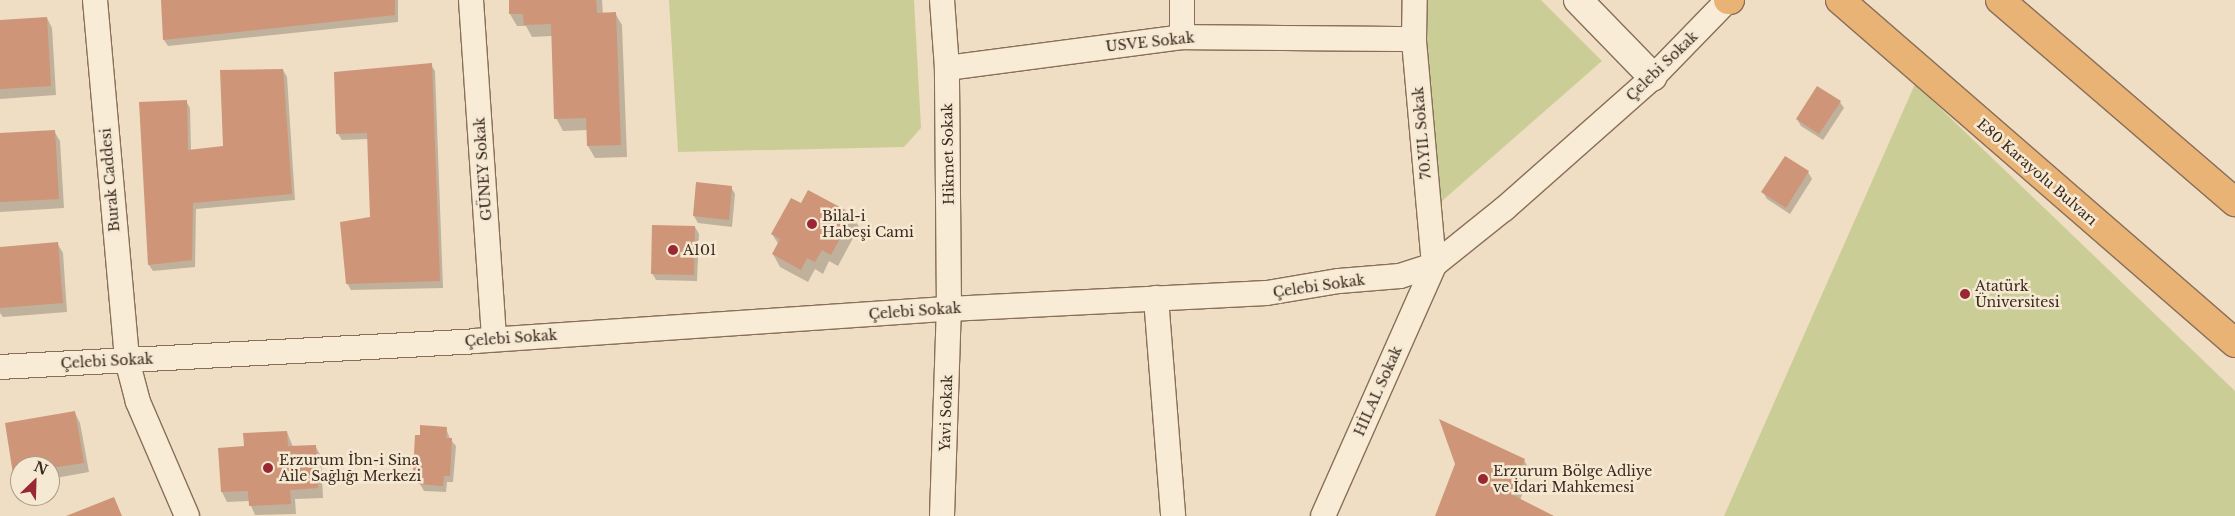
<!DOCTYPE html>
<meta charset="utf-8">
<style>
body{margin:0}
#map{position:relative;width:2235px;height:516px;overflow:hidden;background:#efdec3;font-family:"Libre Baskerville",serif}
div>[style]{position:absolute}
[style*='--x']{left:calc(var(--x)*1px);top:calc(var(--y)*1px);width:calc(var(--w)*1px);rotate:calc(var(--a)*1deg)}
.green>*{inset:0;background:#cbcd96}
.shadow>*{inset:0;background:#0003}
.building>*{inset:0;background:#ce9578}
.roads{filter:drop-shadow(1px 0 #896f59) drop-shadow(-1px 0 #896f59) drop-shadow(0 1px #896f59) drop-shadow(0 -1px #896f59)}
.minor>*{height:24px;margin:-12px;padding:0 12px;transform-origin:12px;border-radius:12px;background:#f9ecd6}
.tertiary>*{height:28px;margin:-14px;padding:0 14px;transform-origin:14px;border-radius:14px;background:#f9ecd6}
.trunk>*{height:28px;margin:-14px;padding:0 14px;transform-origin:14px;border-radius:14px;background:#eab376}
.dots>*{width:14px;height:14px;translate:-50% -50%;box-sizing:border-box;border:2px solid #f6e9d3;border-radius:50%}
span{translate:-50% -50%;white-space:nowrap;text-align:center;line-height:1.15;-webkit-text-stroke:5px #f6e9d3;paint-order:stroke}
.street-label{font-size:14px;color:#39291e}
.poi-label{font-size:14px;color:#39291e}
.left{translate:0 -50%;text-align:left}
.north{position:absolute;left:10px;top:456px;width:50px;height:50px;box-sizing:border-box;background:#f6e9d3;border:1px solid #aa9c8b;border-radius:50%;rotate:24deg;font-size:14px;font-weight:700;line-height:20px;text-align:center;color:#39291e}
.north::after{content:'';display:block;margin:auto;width:18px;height:22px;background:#992832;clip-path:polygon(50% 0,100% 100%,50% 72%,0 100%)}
</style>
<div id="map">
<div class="green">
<i style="clip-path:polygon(669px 0,914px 0,921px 128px,904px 147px,678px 152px)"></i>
<i style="clip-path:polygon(1406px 0,1541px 0,1602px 61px,1418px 222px)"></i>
<i style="clip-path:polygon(1915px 84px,2235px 391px,2235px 516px,1724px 516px)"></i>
</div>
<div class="shadow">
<i style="clip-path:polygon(163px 0,398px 0,398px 22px,168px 46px,164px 40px)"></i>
<i style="clip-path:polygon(510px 0,602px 0,603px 14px,615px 13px,622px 25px,627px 157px,595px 158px,588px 146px,588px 130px,563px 131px,556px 118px,552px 36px,532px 37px,526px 26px,517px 26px,510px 14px)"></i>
<i style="clip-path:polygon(47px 18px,52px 28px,56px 95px,0 99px,0 21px)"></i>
<i style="clip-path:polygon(431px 65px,435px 71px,443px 288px,351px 290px,347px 283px,371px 218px,368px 139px,342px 140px,338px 134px)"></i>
<i style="clip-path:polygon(283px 70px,287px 77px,295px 200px,196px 209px,195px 267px,153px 271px,149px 265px,186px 101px,190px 108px,191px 151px,224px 147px)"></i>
<i style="clip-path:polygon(1840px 102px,1844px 108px,1823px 140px,1801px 126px,1797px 119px)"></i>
<i style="clip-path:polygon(54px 131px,60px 141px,64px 208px,0 212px,0 134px)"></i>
<i style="clip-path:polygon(1808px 172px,1812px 179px,1790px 214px,1767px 199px,1763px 192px)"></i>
<i style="clip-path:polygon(731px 187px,735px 194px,732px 227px,698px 223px,694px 216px)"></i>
<i style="clip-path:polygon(801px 205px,852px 215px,859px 227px,838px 266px,829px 261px,823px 274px,815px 269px,808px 282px,780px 267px,773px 254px,779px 245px,772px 234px)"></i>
<i style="clip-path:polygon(695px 227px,699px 234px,697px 281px,656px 280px,652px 273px)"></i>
<i style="clip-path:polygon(57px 243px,63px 253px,67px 312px,3px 317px,0 313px,0 248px)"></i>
<i style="clip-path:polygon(75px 413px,80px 423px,89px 472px,50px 479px,50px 466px,20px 466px,20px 483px,15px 474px,6px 424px)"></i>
<i style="clip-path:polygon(446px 428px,450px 439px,456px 446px,453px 482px,447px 482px,446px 492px,424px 491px,420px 484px,420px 479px,414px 472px)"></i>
<i style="clip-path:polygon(287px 432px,293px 447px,315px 446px,321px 456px,323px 498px,295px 499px,296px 514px,255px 515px,249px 501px,227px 502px,222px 492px,220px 449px,245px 448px)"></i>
<i style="clip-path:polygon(1524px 460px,1531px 472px,1520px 500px,1551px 516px,1436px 516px)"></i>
</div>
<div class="building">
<i style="clip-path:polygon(161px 0,395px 0,395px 15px,163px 40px)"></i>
<i style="clip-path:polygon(509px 0,596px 0,597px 13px,616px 12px,621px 145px,587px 146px,586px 118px,554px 119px,551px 24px,524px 25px,523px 14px,509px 14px)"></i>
<i style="clip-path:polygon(47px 17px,51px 86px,0 89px,0 20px)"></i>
<i style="clip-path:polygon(432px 63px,440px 281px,346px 284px,340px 222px,370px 217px,367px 133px,336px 134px,334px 72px)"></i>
<i style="clip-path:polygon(283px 69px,292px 194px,193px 203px,192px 260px,148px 265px,139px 102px,187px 100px,188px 150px,223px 146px,220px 70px)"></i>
<i style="clip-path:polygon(1817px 86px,1841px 101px,1819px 134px,1796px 119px)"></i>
<i style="clip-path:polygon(55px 130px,59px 199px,0 202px,0 133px)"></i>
<i style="clip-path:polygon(1785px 156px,1809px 171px,1786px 208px,1761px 192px)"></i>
<i style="clip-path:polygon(696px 182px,732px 186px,729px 220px,693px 216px)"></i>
<i style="clip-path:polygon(808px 190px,853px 214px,831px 255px,822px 250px,815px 262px,807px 258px,801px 270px,772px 254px,780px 239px,771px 234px,791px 198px,801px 203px)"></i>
<i style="clip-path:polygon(652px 225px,695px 226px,694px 275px,651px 274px)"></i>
<i style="clip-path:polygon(58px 242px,63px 303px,0 308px,0 247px)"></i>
<i style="clip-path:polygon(75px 411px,84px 463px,50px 468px,50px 466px,20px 466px,20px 473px,13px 474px,5px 423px)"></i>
<i style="clip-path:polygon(1439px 419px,1525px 459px,1511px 494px,1554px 516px,1435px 516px,1455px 464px)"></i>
<i style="clip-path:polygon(420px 425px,447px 427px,446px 438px,452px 438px,450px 476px,444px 476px,443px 486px,418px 484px,419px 473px,413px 472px,415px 435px,420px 435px)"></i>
<i style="clip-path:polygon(287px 431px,288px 446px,316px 445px,318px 488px,290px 490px,291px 504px,249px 506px,248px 491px,221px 492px,218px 448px,244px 446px,243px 433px)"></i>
<i style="clip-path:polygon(114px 497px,122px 516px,66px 516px)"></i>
</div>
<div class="roads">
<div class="minor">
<i style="--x:95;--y:0;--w:361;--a:84.9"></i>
<i style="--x:127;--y:360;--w:43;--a:75.3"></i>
<i style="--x:138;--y:402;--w:124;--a:66.7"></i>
<i style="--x:471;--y:0;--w:340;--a:86.1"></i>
<i style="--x:1182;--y:37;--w:37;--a:-90"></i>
<i style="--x:947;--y:68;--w:237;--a:-7.5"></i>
<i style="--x:1182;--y:37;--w:232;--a:0.5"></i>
<i style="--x:1156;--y:298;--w:219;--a:85.5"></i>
<i style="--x:0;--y:367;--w:476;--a:-3.1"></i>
<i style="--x:475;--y:341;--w:475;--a:-3.9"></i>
<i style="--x:949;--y:309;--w:318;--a:-2.9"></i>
<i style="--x:1267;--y:293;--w:73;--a:-9.5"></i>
<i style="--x:1339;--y:281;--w:61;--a:-4.7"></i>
<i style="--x:1400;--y:276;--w:36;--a:-18"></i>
<i style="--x:1434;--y:265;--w:90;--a:-38.7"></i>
<i style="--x:1504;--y:209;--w:199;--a:-41.5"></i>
<i style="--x:1653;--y:77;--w:106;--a:-45.8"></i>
<i style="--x:942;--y:516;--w:207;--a:-88.1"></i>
<i style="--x:949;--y:309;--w:241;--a:-90.5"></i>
<i style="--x:947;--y:68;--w:68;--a:-94.2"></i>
<i style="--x:1323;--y:516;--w:274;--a:-66.1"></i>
<i style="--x:1434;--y:265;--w:227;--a:-95.1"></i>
<i style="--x:1414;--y:39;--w:39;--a:-89"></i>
</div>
<div class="tertiary">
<i style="--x:1578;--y:0;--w:107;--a:45.8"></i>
</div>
<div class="trunk">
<i style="--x:1728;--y:0;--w:2;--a:0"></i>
<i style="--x:1840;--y:0;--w:523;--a:40.97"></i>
<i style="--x:2000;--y:0;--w:310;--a:40.7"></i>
</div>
</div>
<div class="dots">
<i style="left:812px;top:224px;background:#992832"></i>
<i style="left:673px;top:250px;background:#992832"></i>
<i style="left:1965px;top:294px;background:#992832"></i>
<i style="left:268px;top:468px;background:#992832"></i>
<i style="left:1483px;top:479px;background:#992832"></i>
</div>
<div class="street-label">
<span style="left:1150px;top:42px;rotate:-6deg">USVE Sokak</span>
<span style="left:1662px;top:66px;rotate:-44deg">Çelebi Sokak</span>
<span style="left:1422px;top:133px;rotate:-95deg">70.YIL Sokak</span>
<span style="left:948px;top:154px;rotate:-91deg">Hikmet Sokak</span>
<span style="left:483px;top:169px;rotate:-94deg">GÜNEY Sokak</span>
<span style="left:2037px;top:172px;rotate:41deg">E80 Karayolu Bulvarı</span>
<span style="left:110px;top:180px;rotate:-95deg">Burak Caddesi</span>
<span style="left:1319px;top:286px;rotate:-8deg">Çelebi Sokak</span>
<span style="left:915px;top:311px;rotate:-4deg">Çelebi Sokak</span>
<span style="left:511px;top:338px;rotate:-4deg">Çelebi Sokak</span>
<span style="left:107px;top:361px;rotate:-3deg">Çelebi Sokak</span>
<span style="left:1378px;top:391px;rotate:-66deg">HİLAL Sokak</span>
<span style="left:946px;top:413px;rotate:-88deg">Yavi Sokak</span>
</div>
<div class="poi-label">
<span class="left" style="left:822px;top:224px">Bilal-i<br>Habeşi Cami</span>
<span class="left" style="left:683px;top:250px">A101</span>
<span class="left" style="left:1975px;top:294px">Atatürk<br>Üniversitesi</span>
<span class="left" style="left:279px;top:468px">Erzurum İbn-i Sina<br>Aile Sağlığı Merkezi</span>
<span class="left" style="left:1493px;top:479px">Erzurum Bölge Adliye<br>ve İdari Mahkemesi</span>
</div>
<div class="north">N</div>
</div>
